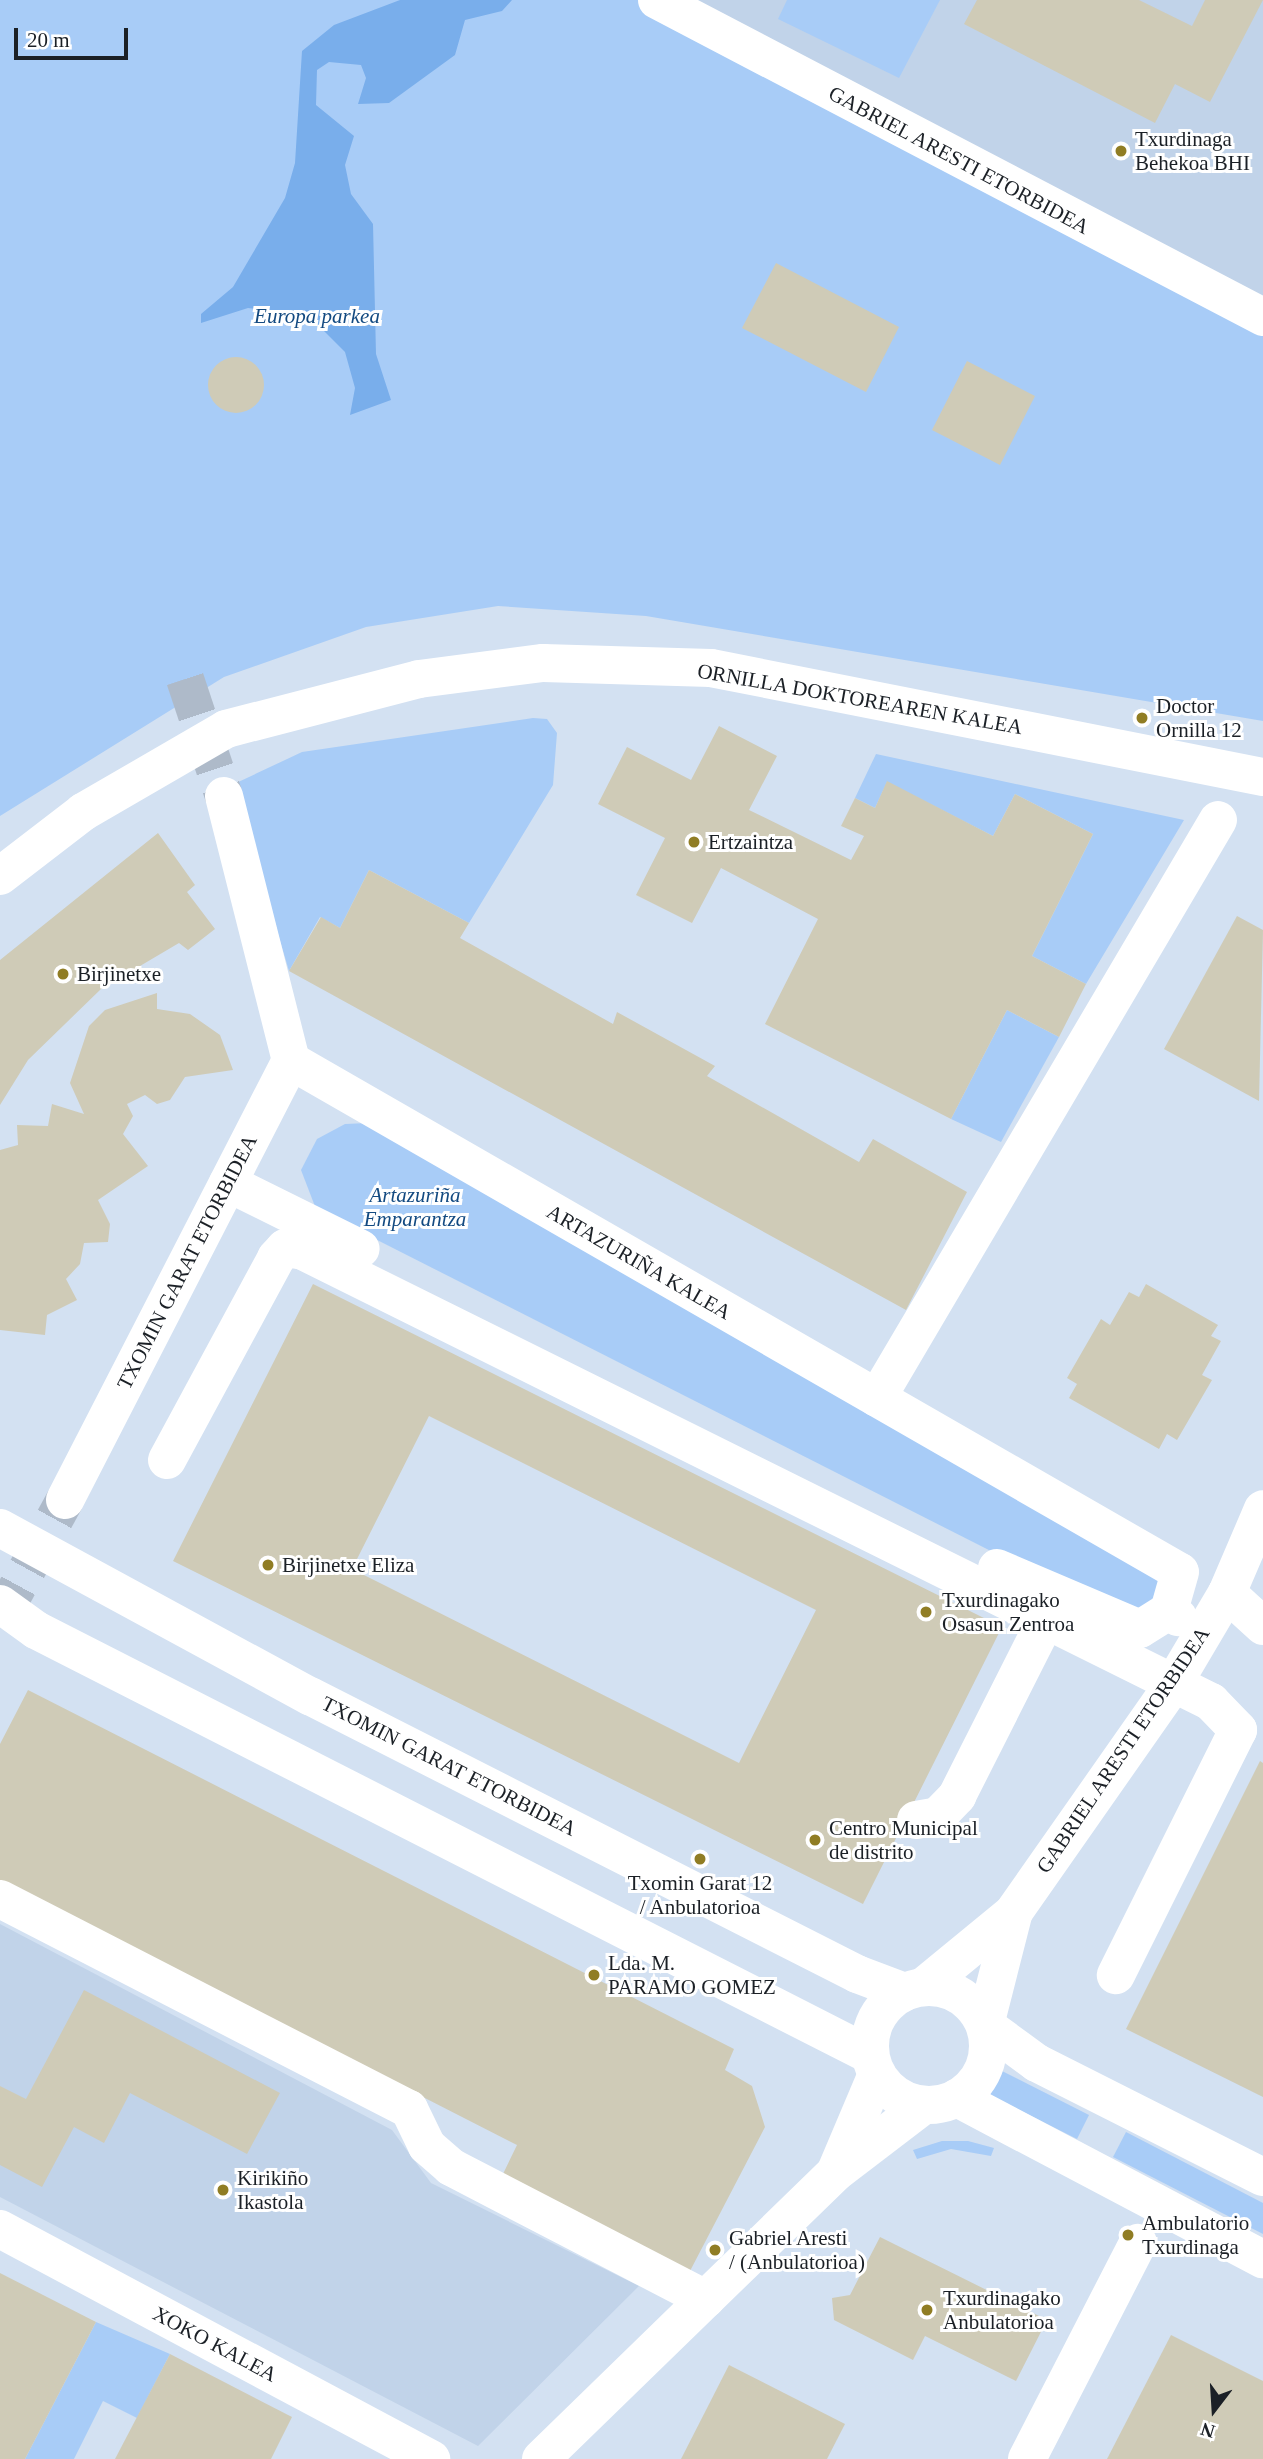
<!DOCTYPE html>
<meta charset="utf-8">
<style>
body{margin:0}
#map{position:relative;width:1263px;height:2459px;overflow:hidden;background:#d3e1f2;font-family:Georgia,serif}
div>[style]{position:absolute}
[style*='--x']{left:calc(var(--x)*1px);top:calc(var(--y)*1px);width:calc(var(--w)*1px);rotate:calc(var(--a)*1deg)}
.built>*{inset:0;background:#c1d3e9}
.green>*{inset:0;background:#a8ccf7}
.water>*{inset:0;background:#79aeeb}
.building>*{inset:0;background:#cfcbb7}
.round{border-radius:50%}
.minor-tunnel>*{height:38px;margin-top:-19px;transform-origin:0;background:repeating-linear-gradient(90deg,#aebac9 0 38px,transparent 0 57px)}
.minor>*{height:38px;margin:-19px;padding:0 19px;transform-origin:19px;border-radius:19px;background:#fff}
.minor>.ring{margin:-19px;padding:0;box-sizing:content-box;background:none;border:38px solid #fff;border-radius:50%}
.dots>*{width:19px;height:19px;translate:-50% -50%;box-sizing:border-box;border:4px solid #fff;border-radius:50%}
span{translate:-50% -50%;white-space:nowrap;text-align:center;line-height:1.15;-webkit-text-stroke:6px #fff;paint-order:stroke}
.poi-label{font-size:21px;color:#1b2026}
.left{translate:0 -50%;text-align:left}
.street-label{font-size:21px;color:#1b2026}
.park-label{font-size:21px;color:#134a81;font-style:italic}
.north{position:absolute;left:1179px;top:2375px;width:70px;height:70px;-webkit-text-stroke:5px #fff;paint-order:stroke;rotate:197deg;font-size:19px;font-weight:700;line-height:28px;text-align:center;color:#1b2026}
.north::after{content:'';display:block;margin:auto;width:24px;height:32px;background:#1b2026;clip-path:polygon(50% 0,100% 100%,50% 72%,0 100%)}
.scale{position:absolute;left:14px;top:28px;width:114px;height:32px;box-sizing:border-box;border:4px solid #1b2026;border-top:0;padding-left:9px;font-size:21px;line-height:24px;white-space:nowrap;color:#1b2026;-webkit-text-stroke:5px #fff;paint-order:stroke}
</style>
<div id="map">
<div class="built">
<i style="clip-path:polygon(696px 0,1263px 0,1263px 302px)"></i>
<i style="clip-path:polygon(0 1924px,392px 2130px,431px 2183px,639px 2286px,478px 2446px,0 2197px)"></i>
</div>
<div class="green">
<i style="clip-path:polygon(0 0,696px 0,1263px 302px,1263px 721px,646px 616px,498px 606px,366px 627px,224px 677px,0 816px)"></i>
<i style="clip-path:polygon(787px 0,940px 0,899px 78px,778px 19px)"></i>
<i style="clip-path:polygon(533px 718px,547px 719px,557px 733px,553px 785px,469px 923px,369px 870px,340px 928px,320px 917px,289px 971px,234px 784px,302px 752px)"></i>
<i style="clip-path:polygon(876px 754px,1184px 820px,1086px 984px,1032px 956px,1093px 834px,1015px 794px,993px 836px,887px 782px,875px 808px,855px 798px)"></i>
<i style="clip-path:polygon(1007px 1010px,1059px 1037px,1001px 1142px,951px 1119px)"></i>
<i style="clip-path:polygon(368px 1123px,1166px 1570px,1147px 1619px,1046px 1579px,316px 1209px,301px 1170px,317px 1139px,345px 1124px)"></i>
<i style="clip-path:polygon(1002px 2071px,1089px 2115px,1077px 2139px,990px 2095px)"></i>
<i style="clip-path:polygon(1126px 2132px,1263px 2203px,1263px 2234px,1113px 2157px)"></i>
<i style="clip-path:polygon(942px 2141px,968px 2141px,994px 2148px,991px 2156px,951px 2149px,917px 2159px,913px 2150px)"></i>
<i style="clip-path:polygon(96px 2322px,170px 2354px,137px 2418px,103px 2401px,74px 2459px,25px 2459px)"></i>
</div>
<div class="water">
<i style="clip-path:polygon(400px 0,512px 0,502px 11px,465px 20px,455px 55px,389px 103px,358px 104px,366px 78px,361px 65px,329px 62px,317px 70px,316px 105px,354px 136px,345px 165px,351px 194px,373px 224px,376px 354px,391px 400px,350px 415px,355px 388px,345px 352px,309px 316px,248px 308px,201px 323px,201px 314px,233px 287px,285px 198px,295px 163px,302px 51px,334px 25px)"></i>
</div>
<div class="building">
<i style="clip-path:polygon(977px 0,1139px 0,1192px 26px,1205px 0,1263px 0,1210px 102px,1175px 84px,1155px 123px,964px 24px)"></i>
<i style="clip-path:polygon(776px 263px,899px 327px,866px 392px,742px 328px)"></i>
<i class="round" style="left:208px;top:357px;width:56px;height:56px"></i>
<i style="clip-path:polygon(967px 361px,1035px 396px,1000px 465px,932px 430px)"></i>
<i style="clip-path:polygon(719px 726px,777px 756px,749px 810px,851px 860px,864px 836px,841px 826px,855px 798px,875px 808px,887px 781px,993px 836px,1015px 794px,1093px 834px,1032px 956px,1086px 984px,1059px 1037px,1007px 1010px,951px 1119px,765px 1024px,818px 919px,721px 868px,692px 923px,636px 895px,665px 838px,598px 804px,627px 747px,691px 780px)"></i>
<i style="clip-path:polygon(158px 833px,195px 885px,187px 892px,215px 929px,188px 950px,179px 943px,101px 989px,28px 1060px,0 1105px,0 960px)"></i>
<i style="clip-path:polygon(369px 870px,469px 923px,460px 938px,613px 1024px,617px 1012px,715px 1066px,707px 1076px,859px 1162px,873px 1139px,967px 1192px,906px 1310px,289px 971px,321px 917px,340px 928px)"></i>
<i style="clip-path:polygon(1237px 916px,1263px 930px,1259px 1101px,1164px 1049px)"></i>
<i style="clip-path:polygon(157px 993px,157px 1009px,190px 1014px,220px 1035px,233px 1070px,185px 1077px,170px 1100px,157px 1104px,145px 1095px,127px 1104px,133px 1116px,123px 1134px,148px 1166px,98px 1200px,110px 1224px,108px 1242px,84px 1243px,80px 1264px,66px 1279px,77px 1300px,47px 1315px,45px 1335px,0 1330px,0 1150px,18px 1145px,17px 1125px,48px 1126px,52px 1104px,84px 1114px,70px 1083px,89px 1026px,105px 1010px)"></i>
<i style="clip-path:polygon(evenodd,313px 1284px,1002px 1627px,863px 1904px,173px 1561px,313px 1284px,429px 1416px,816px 1610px,739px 1763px,352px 1569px,429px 1416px)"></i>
<i style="clip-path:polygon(1146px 1284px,1218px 1325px,1211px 1336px,1221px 1341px,1202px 1375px,1212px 1380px,1177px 1440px,1167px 1434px,1159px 1449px,1069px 1398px,1077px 1384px,1067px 1378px,1101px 1319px,1110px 1325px,1129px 1292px,1139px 1297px)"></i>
<i style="clip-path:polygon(28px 1690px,734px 2049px,725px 2070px,752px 2086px,765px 2127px,690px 2271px,502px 2176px,517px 2145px,0 1881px,0 1744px)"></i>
<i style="clip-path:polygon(1260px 1761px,1263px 1763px,1263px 2097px,1126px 2029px)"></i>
<i style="clip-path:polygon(84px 1990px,280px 2093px,247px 2154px,130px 2093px,104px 2143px,74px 2127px,42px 2187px,0 2165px,0 2086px,26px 2099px)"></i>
<i style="clip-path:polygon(880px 2237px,1047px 2320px,1016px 2381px,925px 2336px,913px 2360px,834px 2320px,832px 2298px,850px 2295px)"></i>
<i style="clip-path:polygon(0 2273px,96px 2322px,25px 2459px,0 2459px)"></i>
<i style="clip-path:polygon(1171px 2335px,1263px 2381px,1263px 2459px,1107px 2459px)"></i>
<i style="clip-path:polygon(170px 2354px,292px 2417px,271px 2459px,115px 2459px)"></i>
<i style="clip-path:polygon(729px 2365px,845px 2424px,827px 2459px,681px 2459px)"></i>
</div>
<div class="minor-tunnel">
<i style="--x:185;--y:679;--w:123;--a:71.6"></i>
<i style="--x:0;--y:1619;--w:136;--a:-61.4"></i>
</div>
<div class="minor">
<i style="--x:657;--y:0;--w:684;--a:27.61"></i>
<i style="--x:224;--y:796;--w:273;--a:75.8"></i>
<i style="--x:291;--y:1061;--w:1025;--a:29.89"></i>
<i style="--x:1180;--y:1572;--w:41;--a:105.8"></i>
<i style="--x:1169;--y:1611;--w:11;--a:34"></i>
<i style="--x:0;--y:876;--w:105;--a:-37.6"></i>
<i style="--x:83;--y:812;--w:165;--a:-30.1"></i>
<i style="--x:226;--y:729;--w:199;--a:-14.5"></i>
<i style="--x:419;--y:679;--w:125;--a:-7.4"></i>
<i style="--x:543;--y:663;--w:168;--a:1.7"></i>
<i style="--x:711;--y:668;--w:563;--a:11.17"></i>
<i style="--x:228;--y:1183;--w:148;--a:26.4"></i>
<i style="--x:877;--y:1398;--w:671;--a:-59.46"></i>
<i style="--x:167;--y:1460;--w:230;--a:-61.6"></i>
<i style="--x:276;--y:1258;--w:13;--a:-48"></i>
<i style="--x:285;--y:1248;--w:18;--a:9"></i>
<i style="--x:303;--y:1251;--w:1014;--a:26.41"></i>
<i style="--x:1211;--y:1702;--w:39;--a:46"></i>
<i style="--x:1238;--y:1730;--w:274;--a:116.5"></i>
<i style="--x:65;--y:1500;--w:494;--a:-62.8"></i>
<i style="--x:0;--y:1528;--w:353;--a:28.5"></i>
<i style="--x:310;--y:1696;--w:614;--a:26.94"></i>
<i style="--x:857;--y:1974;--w:51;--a:20.6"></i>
<i style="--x:997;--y:1568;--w:155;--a:23.1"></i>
<i style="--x:1140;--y:1629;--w:34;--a:-32"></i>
<i style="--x:1227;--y:1593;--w:49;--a:42.5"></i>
<i style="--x:0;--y:1604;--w:44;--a:35.8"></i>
<i style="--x:36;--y:1630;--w:936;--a:27"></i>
<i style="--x:916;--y:1820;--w:22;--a:-10"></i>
<i style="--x:938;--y:1816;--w:28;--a:-46"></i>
<i style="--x:957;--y:1796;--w:195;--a:-63.2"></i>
<i style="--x:0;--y:1899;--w:460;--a:27.2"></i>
<i style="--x:409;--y:2109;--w:41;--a:64.1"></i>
<i style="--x:427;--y:2146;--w:32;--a:41"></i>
<i style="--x:451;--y:2167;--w:287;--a:27.4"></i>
<i style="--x:923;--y:1987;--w:117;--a:-39.4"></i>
<i style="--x:1013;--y:1913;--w:277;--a:-55"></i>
<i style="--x:1172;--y:1686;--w:108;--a:-59.4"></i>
<i style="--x:1227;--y:1593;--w:91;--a:-66.8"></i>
<i class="ring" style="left:870px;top:1987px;width:80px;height:80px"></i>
<i style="--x:985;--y:2025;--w:64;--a:36.2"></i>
<i style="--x:1037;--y:2063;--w:253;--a:26.8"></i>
<i style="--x:985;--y:2025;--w:114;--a:-75.7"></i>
<i style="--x:957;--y:2098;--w:346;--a:27.8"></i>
<i style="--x:836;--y:2171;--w:105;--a:-67.1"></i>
<i style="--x:0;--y:2229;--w:489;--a:28.1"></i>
<i style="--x:541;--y:2459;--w:410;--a:-44.2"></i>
<i style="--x:835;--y:2173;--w:112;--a:-37.4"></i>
<i style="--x:1027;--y:2459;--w:243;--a:-62.8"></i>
</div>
<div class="dots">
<i style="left:1121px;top:151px;background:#907d24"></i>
<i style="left:1142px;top:718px;background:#907d24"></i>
<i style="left:694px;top:842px;background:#907d24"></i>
<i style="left:63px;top:974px;background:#907d24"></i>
<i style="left:268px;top:1565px;background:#907d24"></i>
<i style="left:926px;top:1612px;background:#907d24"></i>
<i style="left:815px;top:1840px;background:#907d24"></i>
<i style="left:700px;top:1859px;background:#907d24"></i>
<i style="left:594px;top:1975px;background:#907d24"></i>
<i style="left:223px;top:2190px;background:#907d24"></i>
<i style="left:1128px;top:2235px;background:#907d24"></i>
<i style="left:715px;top:2250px;background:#907d24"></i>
<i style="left:927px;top:2310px;background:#907d24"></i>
</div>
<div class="poi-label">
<span class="left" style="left:1135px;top:151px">Txurdinaga<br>Behekoa BHI</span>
<span class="left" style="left:1156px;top:718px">Doctor<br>Ornilla 12</span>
<span class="left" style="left:708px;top:842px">Ertzaintza</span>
<span class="left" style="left:77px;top:974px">Birjinetxe</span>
<span class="left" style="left:282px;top:1565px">Birjinetxe Eliza</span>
<span class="left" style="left:942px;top:1612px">Txurdinagako<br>Osasun Zentroa</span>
<span class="left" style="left:829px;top:1840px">Centro Municipal<br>de distrito</span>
<span style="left:700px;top:1895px">Txomin Garat 12<br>/ Anbulatorioa</span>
<span class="left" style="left:608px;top:1975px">Lda. M.<br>PARAMO GOMEZ</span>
<span class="left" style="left:237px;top:2190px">Kirikiño<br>Ikastola</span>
<span class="left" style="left:1142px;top:2235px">Ambulatorio<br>Txurdinaga</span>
<span class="left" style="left:729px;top:2250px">Gabriel Aresti<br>/ (Anbulatorioa)</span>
<span class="left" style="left:943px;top:2310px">Txurdinagako<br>Anbulatorioa</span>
</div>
<div class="street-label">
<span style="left:959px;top:160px;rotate:28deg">GABRIEL ARESTI ETORBIDEA</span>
<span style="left:860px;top:699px;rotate:10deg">ORNILLA DOKTOREAREN KALEA</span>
<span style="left:187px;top:1262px;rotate:-63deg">TXOMIN GARAT ETORBIDEA</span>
<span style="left:639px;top:1262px;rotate:30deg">ARTAZURIÑA KALEA</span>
<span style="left:1123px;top:1750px;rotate:-56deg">GABRIEL ARESTI ETORBIDEA</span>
<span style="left:449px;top:1766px;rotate:27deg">TXOMIN GARAT ETORBIDEA</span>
<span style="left:215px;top:2344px;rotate:28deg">XOKO KALEA</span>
</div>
<div class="park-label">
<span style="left:317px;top:316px">Europa parkea</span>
<span style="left:415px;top:1207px">Artazuriña<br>Emparantza</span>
</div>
<div class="north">N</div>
<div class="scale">20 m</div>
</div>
